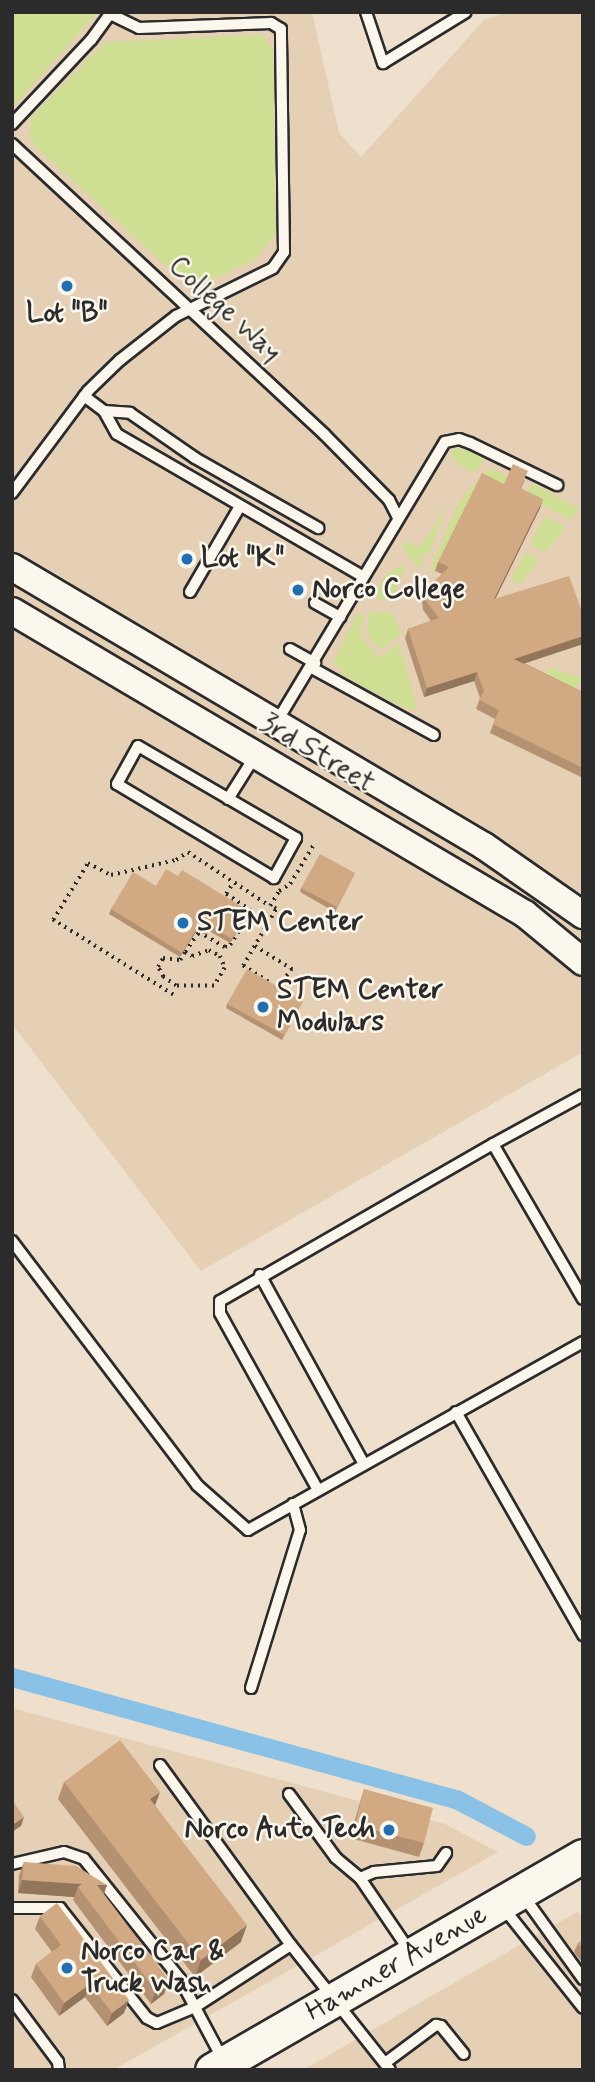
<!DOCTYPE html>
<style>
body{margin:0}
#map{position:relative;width:595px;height:2082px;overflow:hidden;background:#eee0cc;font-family:Mynerve,sans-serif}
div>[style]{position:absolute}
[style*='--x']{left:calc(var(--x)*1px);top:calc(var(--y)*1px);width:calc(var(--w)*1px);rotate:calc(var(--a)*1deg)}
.built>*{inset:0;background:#e5d0b6}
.green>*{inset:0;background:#cedf93}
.canal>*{height:19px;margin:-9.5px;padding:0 9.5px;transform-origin:9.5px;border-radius:9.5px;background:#89c1e7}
.path>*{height:3.5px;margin-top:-1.75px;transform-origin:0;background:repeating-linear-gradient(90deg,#2b2b2b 0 2px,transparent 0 7px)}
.roads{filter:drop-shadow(2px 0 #2b2b2b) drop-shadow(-2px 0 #2b2b2b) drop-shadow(0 2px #2b2b2b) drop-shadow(0 -2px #2b2b2b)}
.service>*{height:10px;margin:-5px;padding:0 5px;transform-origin:5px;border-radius:5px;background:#fbf7ec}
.tertiary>*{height:26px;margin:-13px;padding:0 13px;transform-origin:13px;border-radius:13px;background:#fbf7ec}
.primary>*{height:33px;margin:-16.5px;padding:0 16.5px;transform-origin:16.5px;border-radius:16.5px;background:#fbf7ec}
.wall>*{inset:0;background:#b49171}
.shaded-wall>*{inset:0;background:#92765c}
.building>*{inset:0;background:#d1a983}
.dots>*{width:19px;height:19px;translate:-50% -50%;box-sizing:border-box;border:4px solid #fbf7ec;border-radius:50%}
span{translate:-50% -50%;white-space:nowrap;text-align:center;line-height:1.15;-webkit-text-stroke:5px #fbf7ec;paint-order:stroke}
.street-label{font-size:28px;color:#2b2b2b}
.poi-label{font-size:28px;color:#2b2b2b;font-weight:700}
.left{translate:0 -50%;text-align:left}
.right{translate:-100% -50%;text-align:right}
.frame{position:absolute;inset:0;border:14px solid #2b2b2b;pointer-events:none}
</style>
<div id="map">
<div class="built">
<i style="clip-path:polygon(12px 12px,312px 12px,339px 133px,361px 157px,484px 20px,509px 12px,583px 12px,583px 1052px,201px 1271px,12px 1024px)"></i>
<i style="clip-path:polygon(12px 1708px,445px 1824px,498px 1852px,113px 2070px,12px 2070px)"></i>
<i style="clip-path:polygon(577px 1912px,583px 1916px,583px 2070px,303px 2070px)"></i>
</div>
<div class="green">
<i style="clip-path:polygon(12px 12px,98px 12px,12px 108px)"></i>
<i style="clip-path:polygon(263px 35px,273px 49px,276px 233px,256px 259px,199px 286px,181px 280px,37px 148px,29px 137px,31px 117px,105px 42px)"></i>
<i style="clip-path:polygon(456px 448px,466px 450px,485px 459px,474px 473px,455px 462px,450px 451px)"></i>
<i style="clip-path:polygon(489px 468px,508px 477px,501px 493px,478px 483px,435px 571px,430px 569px,459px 502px)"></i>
<i style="clip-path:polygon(532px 483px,579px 509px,571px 520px,526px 496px)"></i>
<i style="clip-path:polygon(446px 506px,429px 555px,424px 552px,421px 558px,424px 566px,416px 566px,402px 546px,405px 541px,421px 547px)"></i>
<i style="clip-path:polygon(545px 516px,565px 527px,545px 553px,531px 544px)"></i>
<i style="clip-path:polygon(526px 552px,539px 560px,520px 584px,511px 579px)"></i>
<i style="clip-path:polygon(401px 565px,405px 570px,391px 600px,378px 601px,378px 588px,385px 575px)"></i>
<i style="clip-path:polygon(391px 612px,402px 633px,381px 650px,367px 635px,369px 613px)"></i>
<i style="clip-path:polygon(358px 613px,363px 613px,361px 637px,380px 658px,399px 642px,417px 709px,409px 710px,368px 689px,340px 673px,342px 668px,333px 663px)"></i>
<i style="clip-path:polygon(549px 668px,581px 677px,573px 696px,544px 681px)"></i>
</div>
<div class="canal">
<i style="--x:12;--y:1677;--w:460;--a:15.4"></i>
<i style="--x:456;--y:1799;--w:79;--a:27.9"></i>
</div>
<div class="path">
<i style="--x:255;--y:946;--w:44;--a:31.9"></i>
<i style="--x:292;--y:969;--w:24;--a:126"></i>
<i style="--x:185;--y:952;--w:8;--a:30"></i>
<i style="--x:192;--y:956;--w:18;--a:-19"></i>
<i style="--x:209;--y:950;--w:13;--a:29"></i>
<i style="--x:220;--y:956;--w:13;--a:67"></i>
<i style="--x:225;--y:968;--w:21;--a:121"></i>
<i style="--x:214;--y:986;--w:38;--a:180"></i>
<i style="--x:176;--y:986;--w:16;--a:-145"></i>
<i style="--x:163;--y:977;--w:11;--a:-117"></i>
<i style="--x:158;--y:967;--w:10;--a:-61"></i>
<i style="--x:163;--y:958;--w:17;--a:7"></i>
<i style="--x:180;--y:960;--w:9;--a:-58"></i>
<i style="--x:185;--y:952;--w:24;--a:-55"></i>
<i style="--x:199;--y:932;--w:30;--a:30"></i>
<i style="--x:225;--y:947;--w:5;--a:-22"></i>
<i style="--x:230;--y:945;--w:40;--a:-58"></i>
<i style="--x:251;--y:911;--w:30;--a:-146"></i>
<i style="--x:226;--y:894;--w:13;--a:-58"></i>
<i style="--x:268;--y:982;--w:30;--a:-147"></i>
<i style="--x:243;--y:966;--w:66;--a:-59.9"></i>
<i style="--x:276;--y:909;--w:7;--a:-153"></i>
<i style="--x:173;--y:995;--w:142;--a:-148"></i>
<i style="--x:53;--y:920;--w:67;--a:-58.4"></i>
<i style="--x:88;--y:863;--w:26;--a:28"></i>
<i style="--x:111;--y:875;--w:67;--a:-13"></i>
<i style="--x:176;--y:860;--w:14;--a:-34"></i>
<i style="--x:188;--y:852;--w:98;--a:33.4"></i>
<i style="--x:270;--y:906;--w:17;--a:-59"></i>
<i style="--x:279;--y:891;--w:13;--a:-32"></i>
<i style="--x:290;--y:884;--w:47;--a:-59"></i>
</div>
<div class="roads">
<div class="service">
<i style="--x:366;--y:12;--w:54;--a:71.6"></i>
<i style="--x:383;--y:63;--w:97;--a:-31.6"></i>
<i style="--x:12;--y:124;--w:115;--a:-46.8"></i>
<i style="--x:91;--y:40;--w:34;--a:-54"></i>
<i style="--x:12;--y:144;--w:426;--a:42.9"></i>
<i style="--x:324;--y:434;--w:93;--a:45.4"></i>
<i style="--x:389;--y:500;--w:18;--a:63"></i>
<i style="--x:84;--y:396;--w:25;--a:37"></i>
<i style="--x:104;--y:411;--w:26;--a:61"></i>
<i style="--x:117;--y:434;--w:283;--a:30.1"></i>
<i style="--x:104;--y:411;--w:26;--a:4"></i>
<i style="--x:130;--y:413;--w:79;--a:34.7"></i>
<i style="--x:195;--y:458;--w:142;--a:29.6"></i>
<i style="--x:12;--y:493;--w:127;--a:-53.3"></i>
<i style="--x:88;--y:391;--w:45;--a:-44.1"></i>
<i style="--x:120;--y:360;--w:71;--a:-38.2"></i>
<i style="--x:176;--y:316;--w:108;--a:-26.3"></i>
<i style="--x:273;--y:268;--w:19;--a:-55"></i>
<i style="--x:284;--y:252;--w:223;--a:-90.8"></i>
<i style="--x:281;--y:29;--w:12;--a:-149"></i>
<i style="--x:271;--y:23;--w:132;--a:177.8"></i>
<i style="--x:139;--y:28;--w:32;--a:-154"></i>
<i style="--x:190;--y:592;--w:99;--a:-59.8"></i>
<i style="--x:315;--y:603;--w:29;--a:29"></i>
<i style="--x:290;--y:649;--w:29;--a:29"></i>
<i style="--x:312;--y:668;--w:139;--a:28.8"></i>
<i style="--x:276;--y:723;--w:328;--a:-59"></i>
<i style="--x:445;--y:442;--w:14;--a:-12"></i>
<i style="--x:459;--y:439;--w:12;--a:20"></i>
<i style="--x:470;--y:443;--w:97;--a:25.8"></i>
<i style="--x:138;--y:746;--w:183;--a:30.2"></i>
<i style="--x:296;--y:838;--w:46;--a:118.8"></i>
<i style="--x:274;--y:878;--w:183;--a:-149.1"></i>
<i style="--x:117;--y:784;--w:43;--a:-61.1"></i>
<i style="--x:228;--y:799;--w:51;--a:-57.9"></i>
<i style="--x:583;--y:1095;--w:102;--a:151.4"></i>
<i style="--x:493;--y:1144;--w:179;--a:59.9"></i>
<i style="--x:12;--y:1241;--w:306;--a:52.8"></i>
<i style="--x:197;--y:1485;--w:68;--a:41.4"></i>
<i style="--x:248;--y:1530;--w:384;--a:-29.3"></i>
<i style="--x:260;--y:1275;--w:216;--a:61.2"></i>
<i style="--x:456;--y:1412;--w:257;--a:60.3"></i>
<i style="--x:318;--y:1490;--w:202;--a:-119"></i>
<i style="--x:220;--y:1313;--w:12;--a:-90"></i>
<i style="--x:220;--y:1301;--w:315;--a:-29.9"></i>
<i style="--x:251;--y:1688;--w:165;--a:-72.8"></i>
<i style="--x:300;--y:1530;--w:27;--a:-105"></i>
<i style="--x:160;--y:1765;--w:223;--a:54"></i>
<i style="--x:291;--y:1945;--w:159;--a:51.6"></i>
<i style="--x:289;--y:1794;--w:79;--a:53.7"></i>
<i style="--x:336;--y:1858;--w:31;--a:40"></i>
<i style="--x:360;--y:1878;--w:87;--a:55.8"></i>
<i style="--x:12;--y:1864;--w:53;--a:-13"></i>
<i style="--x:64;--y:1852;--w:21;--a:19"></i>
<i style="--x:84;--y:1859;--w:154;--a:51.3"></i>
<i style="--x:180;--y:1979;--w:92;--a:62"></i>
<i style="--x:360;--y:1878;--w:15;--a:-23"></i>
<i style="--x:374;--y:1872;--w:63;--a:-5.4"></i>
<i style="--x:437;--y:1866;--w:16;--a:-55"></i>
<i style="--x:522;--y:1894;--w:105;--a:54.3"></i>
<i style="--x:502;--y:1906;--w:130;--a:51.5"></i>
<i style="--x:12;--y:1908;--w:48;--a:0"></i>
<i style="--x:60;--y:1908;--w:140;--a:51.7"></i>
<i style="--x:147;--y:2018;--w:11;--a:27"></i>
<i style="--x:157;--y:2023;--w:41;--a:-22.8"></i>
<i style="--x:195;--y:2007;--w:114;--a:-32.9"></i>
<i style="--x:12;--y:2000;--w:77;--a:53.4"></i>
<i style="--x:58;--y:2062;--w:8;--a:83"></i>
<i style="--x:385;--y:2063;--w:64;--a:-36.7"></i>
<i style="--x:436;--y:2025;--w:5;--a:11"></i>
<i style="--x:441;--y:2026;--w:36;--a:51"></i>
</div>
<div class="tertiary">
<i style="--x:12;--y:567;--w:548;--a:30.59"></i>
<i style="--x:484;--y:846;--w:121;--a:34.9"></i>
<i style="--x:12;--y:611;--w:596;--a:30.57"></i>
<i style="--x:525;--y:914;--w:75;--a:39.6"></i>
</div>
<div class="primary">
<i style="--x:212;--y:2070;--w:428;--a:-30"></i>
</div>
</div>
<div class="wall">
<i style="clip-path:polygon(525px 480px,521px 488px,540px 508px,495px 599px,583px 614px,583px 644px,524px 663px,583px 692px,583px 778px,490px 733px,495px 719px,476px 709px,480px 698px,474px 681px,424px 697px,405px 638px,408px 629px,431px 621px,423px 610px,422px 599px,426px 590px,442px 574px,435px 571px,438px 562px,504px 484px)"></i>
<i style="clip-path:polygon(355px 873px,335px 912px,300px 892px,301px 888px)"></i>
<i style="clip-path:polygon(178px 876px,249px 911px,230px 943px,209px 931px,206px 935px,197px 930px,180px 957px,109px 914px,111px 909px)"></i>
<i style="clip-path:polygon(303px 1001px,282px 1040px,226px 1008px,227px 1004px)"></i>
<i style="clip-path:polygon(64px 1782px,155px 1805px,241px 1942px,195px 1977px,58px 1799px)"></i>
<i style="clip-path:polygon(364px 1789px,424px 1843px,419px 1857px,350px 1838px,360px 1802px)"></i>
<i style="clip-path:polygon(24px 1862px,107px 1885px,104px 1894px,169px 1981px,164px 1994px,151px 2004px,73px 1900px,74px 1897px,18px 1893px,19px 1875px)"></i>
<i style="clip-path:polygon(40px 1916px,124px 2013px,107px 2026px,85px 1997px,59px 2016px,31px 1977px,36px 1964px,52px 1952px,35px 1929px)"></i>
<i style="clip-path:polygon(583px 1940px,583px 1964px,574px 1952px,578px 1943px)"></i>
</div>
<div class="shaded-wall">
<i style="clip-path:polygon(543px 499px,540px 508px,491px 608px,494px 599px)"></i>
<i style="clip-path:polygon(583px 636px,583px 644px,511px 668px,514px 659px)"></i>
<i style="clip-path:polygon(477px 672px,474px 681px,424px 697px,427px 688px)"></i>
<i style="clip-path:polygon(249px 911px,247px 916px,230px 943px,232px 939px)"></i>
<i style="clip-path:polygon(199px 925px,197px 930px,180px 957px,182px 953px)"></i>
<i style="clip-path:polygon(160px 1792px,154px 1808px,150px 1799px)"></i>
<i style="clip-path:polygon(24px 1817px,21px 1826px,12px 1832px,12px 1825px)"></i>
<i style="clip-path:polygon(22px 1880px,82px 1884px,78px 1887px,74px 1897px,18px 1893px)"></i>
<i style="clip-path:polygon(97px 1885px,107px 1885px,102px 1899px)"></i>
<i style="clip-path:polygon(247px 1925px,241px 1942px,195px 1977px,201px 1960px)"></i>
<i style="clip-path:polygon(169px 1981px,164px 1994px,151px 2004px,156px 1991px)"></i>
<i style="clip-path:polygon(90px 1984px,85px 1997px,59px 2016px,64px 2003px)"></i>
<i style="clip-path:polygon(129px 2000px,124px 2013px,107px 2026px,112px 2013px)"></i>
</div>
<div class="building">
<i style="clip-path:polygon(513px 464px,528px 471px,520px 488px,543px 499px,494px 599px,569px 576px,583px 614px,583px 636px,514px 659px,583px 692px,583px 768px,493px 724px,499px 710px,479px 700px,484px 691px,477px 672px,427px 688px,408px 629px,439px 618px,426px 601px,426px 590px,449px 567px,438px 562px,482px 473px,504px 484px)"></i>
<i style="clip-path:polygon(320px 854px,355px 873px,337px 907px,301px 888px)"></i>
<i style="clip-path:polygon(166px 869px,178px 876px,182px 870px,249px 911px,232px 939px,211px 926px,208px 931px,199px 925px,182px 953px,111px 909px,133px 872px,156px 886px)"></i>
<i style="clip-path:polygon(247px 969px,303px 1001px,284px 1035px,227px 1004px)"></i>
<i style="clip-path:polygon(120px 1740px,160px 1792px,150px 1799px,247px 1925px,201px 1960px,64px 1782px)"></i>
<i style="clip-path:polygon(364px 1789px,433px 1808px,424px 1843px,355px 1825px)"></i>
<i style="clip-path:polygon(12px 1800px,24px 1817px,12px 1825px)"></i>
<i style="clip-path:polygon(24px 1862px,76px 1866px,107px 1885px,97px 1885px,169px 1981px,156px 1991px,78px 1887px,82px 1884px,22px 1880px)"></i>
<i style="clip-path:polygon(57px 1903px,129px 2000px,112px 2013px,90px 1984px,64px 2003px,36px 1964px,61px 1945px,40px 1916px)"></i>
<i style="clip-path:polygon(583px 1940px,583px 1951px,578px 1943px)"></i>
</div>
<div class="dots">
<i style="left:67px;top:286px;background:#1f6fb2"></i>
<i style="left:187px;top:559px;background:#1f6fb2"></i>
<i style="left:298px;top:590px;background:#1f6fb2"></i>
<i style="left:183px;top:923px;background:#1f6fb2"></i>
<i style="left:263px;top:1007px;background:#1f6fb2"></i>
<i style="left:389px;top:1830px;background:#1f6fb2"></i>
<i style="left:67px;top:1968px;background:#1f6fb2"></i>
</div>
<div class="street-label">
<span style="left:224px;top:310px;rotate:43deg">College Way</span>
<span style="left:317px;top:754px;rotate:31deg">3rd Street</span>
<span style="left:397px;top:1964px;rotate:-30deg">Hamner Avenue</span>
</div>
<div class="poi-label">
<span style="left:67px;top:314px">Lot "B"</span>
<span class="left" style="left:201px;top:559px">Lot "K"</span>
<span class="left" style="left:312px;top:590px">Norco College</span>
<span class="left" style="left:197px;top:923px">STEM Center</span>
<span class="left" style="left:277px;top:1007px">STEM Center<br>Modulars</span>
<span class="right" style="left:375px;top:1830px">Norco Auto Tech</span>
<span class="left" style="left:81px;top:1968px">Norco Car &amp;<br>Truck Wash</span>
</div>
<div class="frame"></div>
</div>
